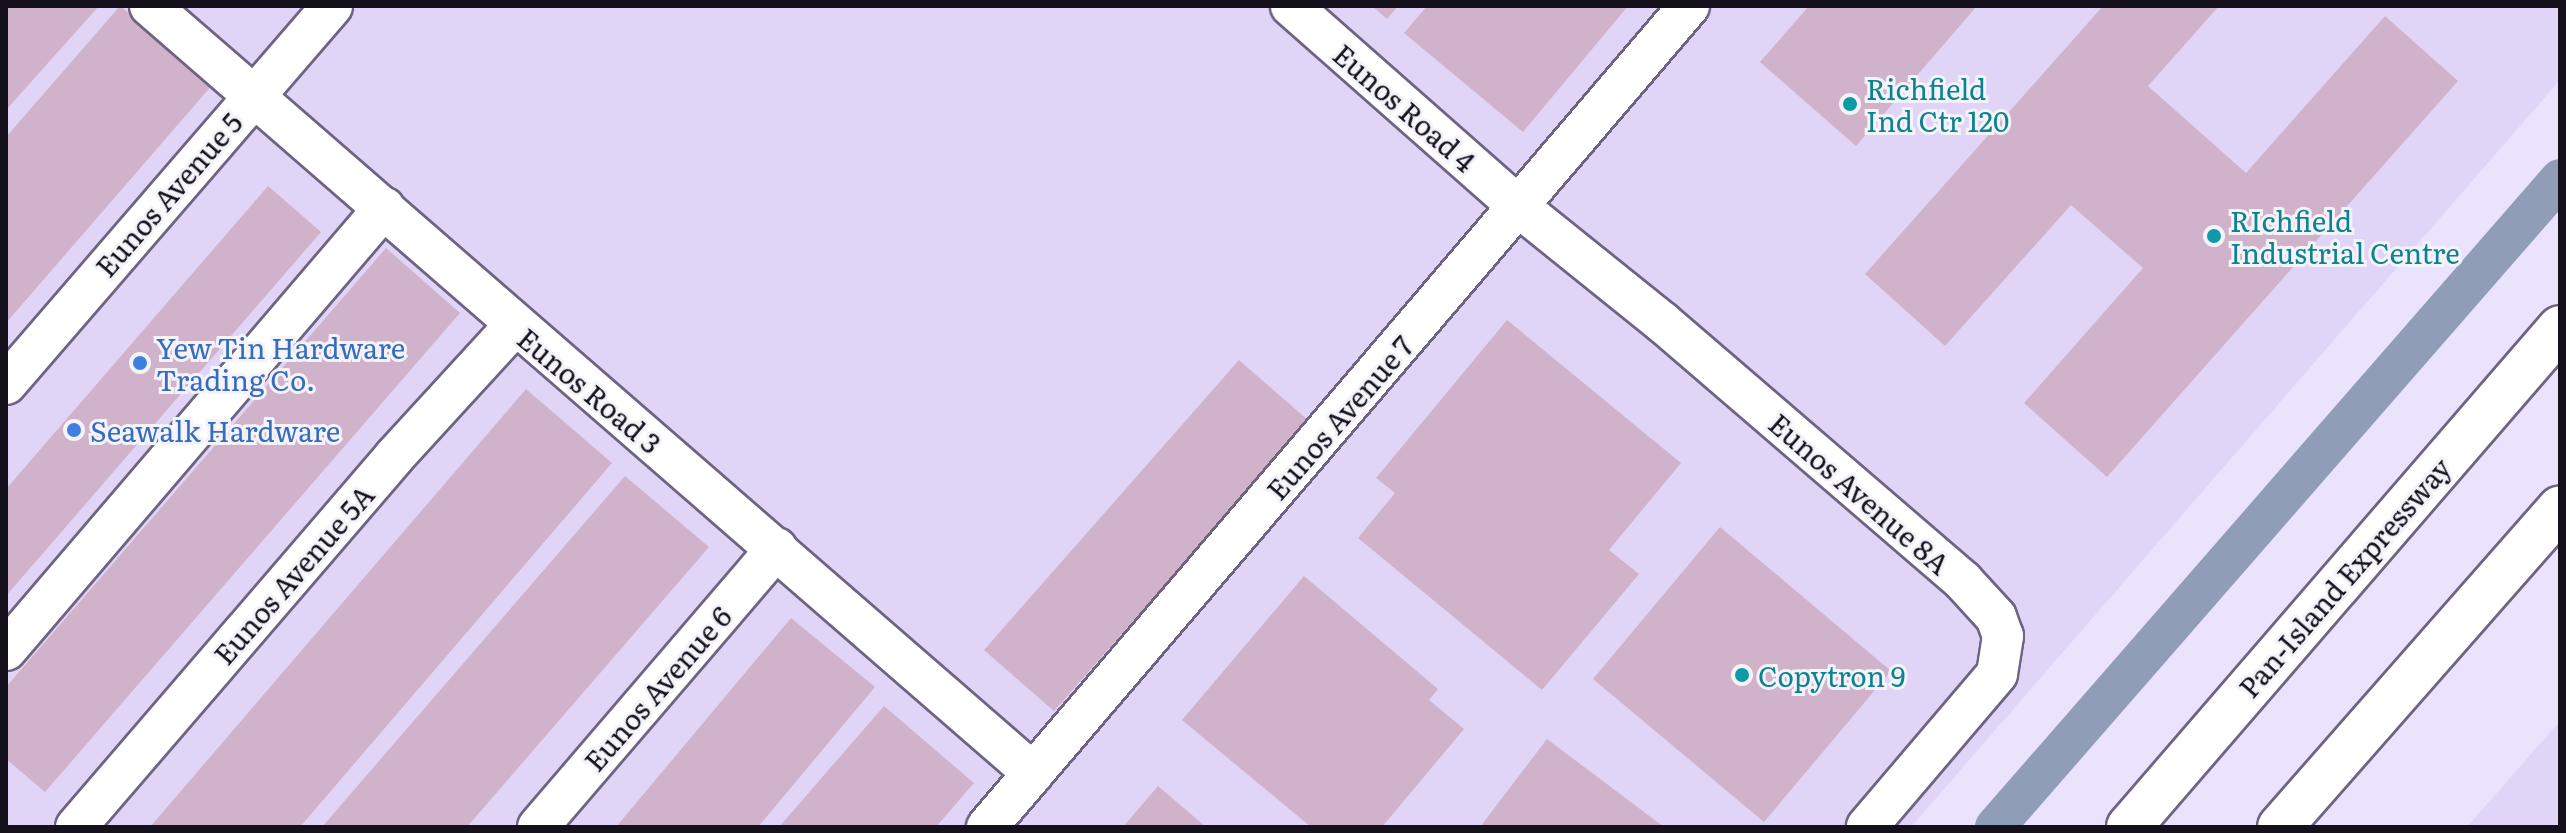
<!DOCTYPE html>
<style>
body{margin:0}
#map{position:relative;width:2566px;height:833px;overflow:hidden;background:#ebe2fe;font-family:Literata,serif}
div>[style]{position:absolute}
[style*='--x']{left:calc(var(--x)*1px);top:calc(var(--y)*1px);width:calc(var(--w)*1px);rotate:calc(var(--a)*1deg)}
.built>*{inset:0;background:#e0d5f6}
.canal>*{height:40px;margin:-20px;padding:0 20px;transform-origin:20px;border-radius:20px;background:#8f9db7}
.building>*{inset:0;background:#d0b3cb}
.roads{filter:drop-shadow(2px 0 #6e6482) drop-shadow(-2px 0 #6e6482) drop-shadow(0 2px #6e6482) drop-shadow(0 -2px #6e6482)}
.minor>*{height:40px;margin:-20px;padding:0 20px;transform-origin:20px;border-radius:20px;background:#fff}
.highway>*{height:44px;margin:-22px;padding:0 22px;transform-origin:22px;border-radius:22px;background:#fff}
.dots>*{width:22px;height:22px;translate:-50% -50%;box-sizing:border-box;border:4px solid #f5f3fa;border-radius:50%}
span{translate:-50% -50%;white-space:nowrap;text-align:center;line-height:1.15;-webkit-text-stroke:6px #f5f3fa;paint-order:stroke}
.culture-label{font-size:28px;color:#0d838f}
.left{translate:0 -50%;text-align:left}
.street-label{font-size:28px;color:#15111c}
.shop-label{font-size:28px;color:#366cbe}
.frame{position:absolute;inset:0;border:8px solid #15111c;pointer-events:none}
</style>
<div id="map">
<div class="built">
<i style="clip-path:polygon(6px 6px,2560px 6px,2560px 80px,1911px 827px,6px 827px)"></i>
<i style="clip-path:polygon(2560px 721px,2560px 827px,2467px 827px)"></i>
</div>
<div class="canal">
<i style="--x:1995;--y:827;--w:860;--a:-48.91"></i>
</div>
<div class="building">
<i style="clip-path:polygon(6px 6px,99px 6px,6px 110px)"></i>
<i style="clip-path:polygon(120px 6px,214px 83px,6px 323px,6px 137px)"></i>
<i style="clip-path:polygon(1372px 6px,1398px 6px,1387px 19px)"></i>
<i style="clip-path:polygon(1427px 6px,1628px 6px,1523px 132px,1404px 33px)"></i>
<i style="clip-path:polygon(1809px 6px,1977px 6px,1856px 146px,1760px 62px)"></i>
<i style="clip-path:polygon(2103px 6px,2219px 6px,2148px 86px,2246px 173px,2385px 16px,2458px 81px,2107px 477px,2024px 403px,2143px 268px,2071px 205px,1945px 346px,1865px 274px)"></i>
<i style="clip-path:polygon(268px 186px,321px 232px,6px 596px,6px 489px)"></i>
<i style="clip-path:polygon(386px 248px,460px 313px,45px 792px,6px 759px,6px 687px)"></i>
<i style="clip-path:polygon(1507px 320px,1681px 463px,1609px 550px,1639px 574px,1542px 690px,1358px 538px,1395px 493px,1376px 478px)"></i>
<i style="clip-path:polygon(1239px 360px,1309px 421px,1054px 711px,984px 650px)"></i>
<i style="clip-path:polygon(526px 389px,612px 463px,300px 827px,150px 827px)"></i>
<i style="clip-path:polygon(625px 476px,709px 547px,467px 827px,322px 827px)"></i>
<i style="clip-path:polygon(1720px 527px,1891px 671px,1764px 822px,1593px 679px)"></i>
<i style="clip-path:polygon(1304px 576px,1438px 689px,1429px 700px,1464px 729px,1382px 827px,1311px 827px,1182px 720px)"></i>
<i style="clip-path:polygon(791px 618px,875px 687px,758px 827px,616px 827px)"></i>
<i style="clip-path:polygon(884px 706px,974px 783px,936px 827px,779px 827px)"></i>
<i style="clip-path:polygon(1547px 739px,1664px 827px,1480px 827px)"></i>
<i style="clip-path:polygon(1158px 786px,1206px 827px,1123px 827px)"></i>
</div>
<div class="roads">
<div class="minor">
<i style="--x:150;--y:6;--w:1170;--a:40.98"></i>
<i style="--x:1291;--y:6;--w:304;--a:41.4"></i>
<i style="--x:1519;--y:207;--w:184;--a:38.8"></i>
<i style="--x:1662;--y:322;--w:397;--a:40.7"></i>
<i style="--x:1963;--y:581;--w:49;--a:47.5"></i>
<i style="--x:1996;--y:617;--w:20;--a:70"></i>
<i style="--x:2003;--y:636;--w:38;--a:99"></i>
<i style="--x:1997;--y:674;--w:201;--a:130.4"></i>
<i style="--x:6;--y:384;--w:499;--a:-49.2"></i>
<i style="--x:6;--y:650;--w:582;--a:-49.46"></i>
<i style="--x:76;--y:827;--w:488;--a:-49.3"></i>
<i style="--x:394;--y:457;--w:178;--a:-47.5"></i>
<i style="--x:538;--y:827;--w:367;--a:-49.4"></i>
<i style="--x:987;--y:827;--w:1080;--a:-49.47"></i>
</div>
<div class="highway">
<i style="--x:2129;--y:827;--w:659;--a:-49.18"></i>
<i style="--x:2280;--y:827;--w:424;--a:-48.7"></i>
</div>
</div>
<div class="dots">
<i style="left:1850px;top:104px;background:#0f9aa8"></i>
<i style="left:2214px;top:236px;background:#0f9aa8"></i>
<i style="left:140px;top:363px;background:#3f7fe0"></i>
<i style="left:74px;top:430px;background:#3f7fe0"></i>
<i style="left:1742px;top:675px;background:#0f9aa8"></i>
</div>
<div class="culture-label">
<span class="left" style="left:1866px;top:104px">Richfield<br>Ind Ctr 120</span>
<span class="left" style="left:2230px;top:236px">RIchfield<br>Industrial Centre</span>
<span class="left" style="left:1758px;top:675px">Copytron 9</span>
</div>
<div class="street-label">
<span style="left:1405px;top:107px;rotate:41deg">Eunos Road 4</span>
<span style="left:168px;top:194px;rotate:-49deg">Eunos Avenue 5</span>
<span style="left:590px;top:390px;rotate:40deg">Eunos Road 3</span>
<span style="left:1339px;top:417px;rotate:-49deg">Eunos Avenue 7</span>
<span style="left:1860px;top:493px;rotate:41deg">Eunos Avenue 8A</span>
<span style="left:293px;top:574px;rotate:-49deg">Eunos Avenue 5A</span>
<span style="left:2344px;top:577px;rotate:-49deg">Pan-Island Expressway</span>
<span style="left:657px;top:688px;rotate:-49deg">Eunos Avenue 6</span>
</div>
<div class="shop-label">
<span class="left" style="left:156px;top:363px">Yew Tin Hardware<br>Trading Co.</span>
<span class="left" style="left:90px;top:430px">Seawalk Hardware</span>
</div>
<div class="frame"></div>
</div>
